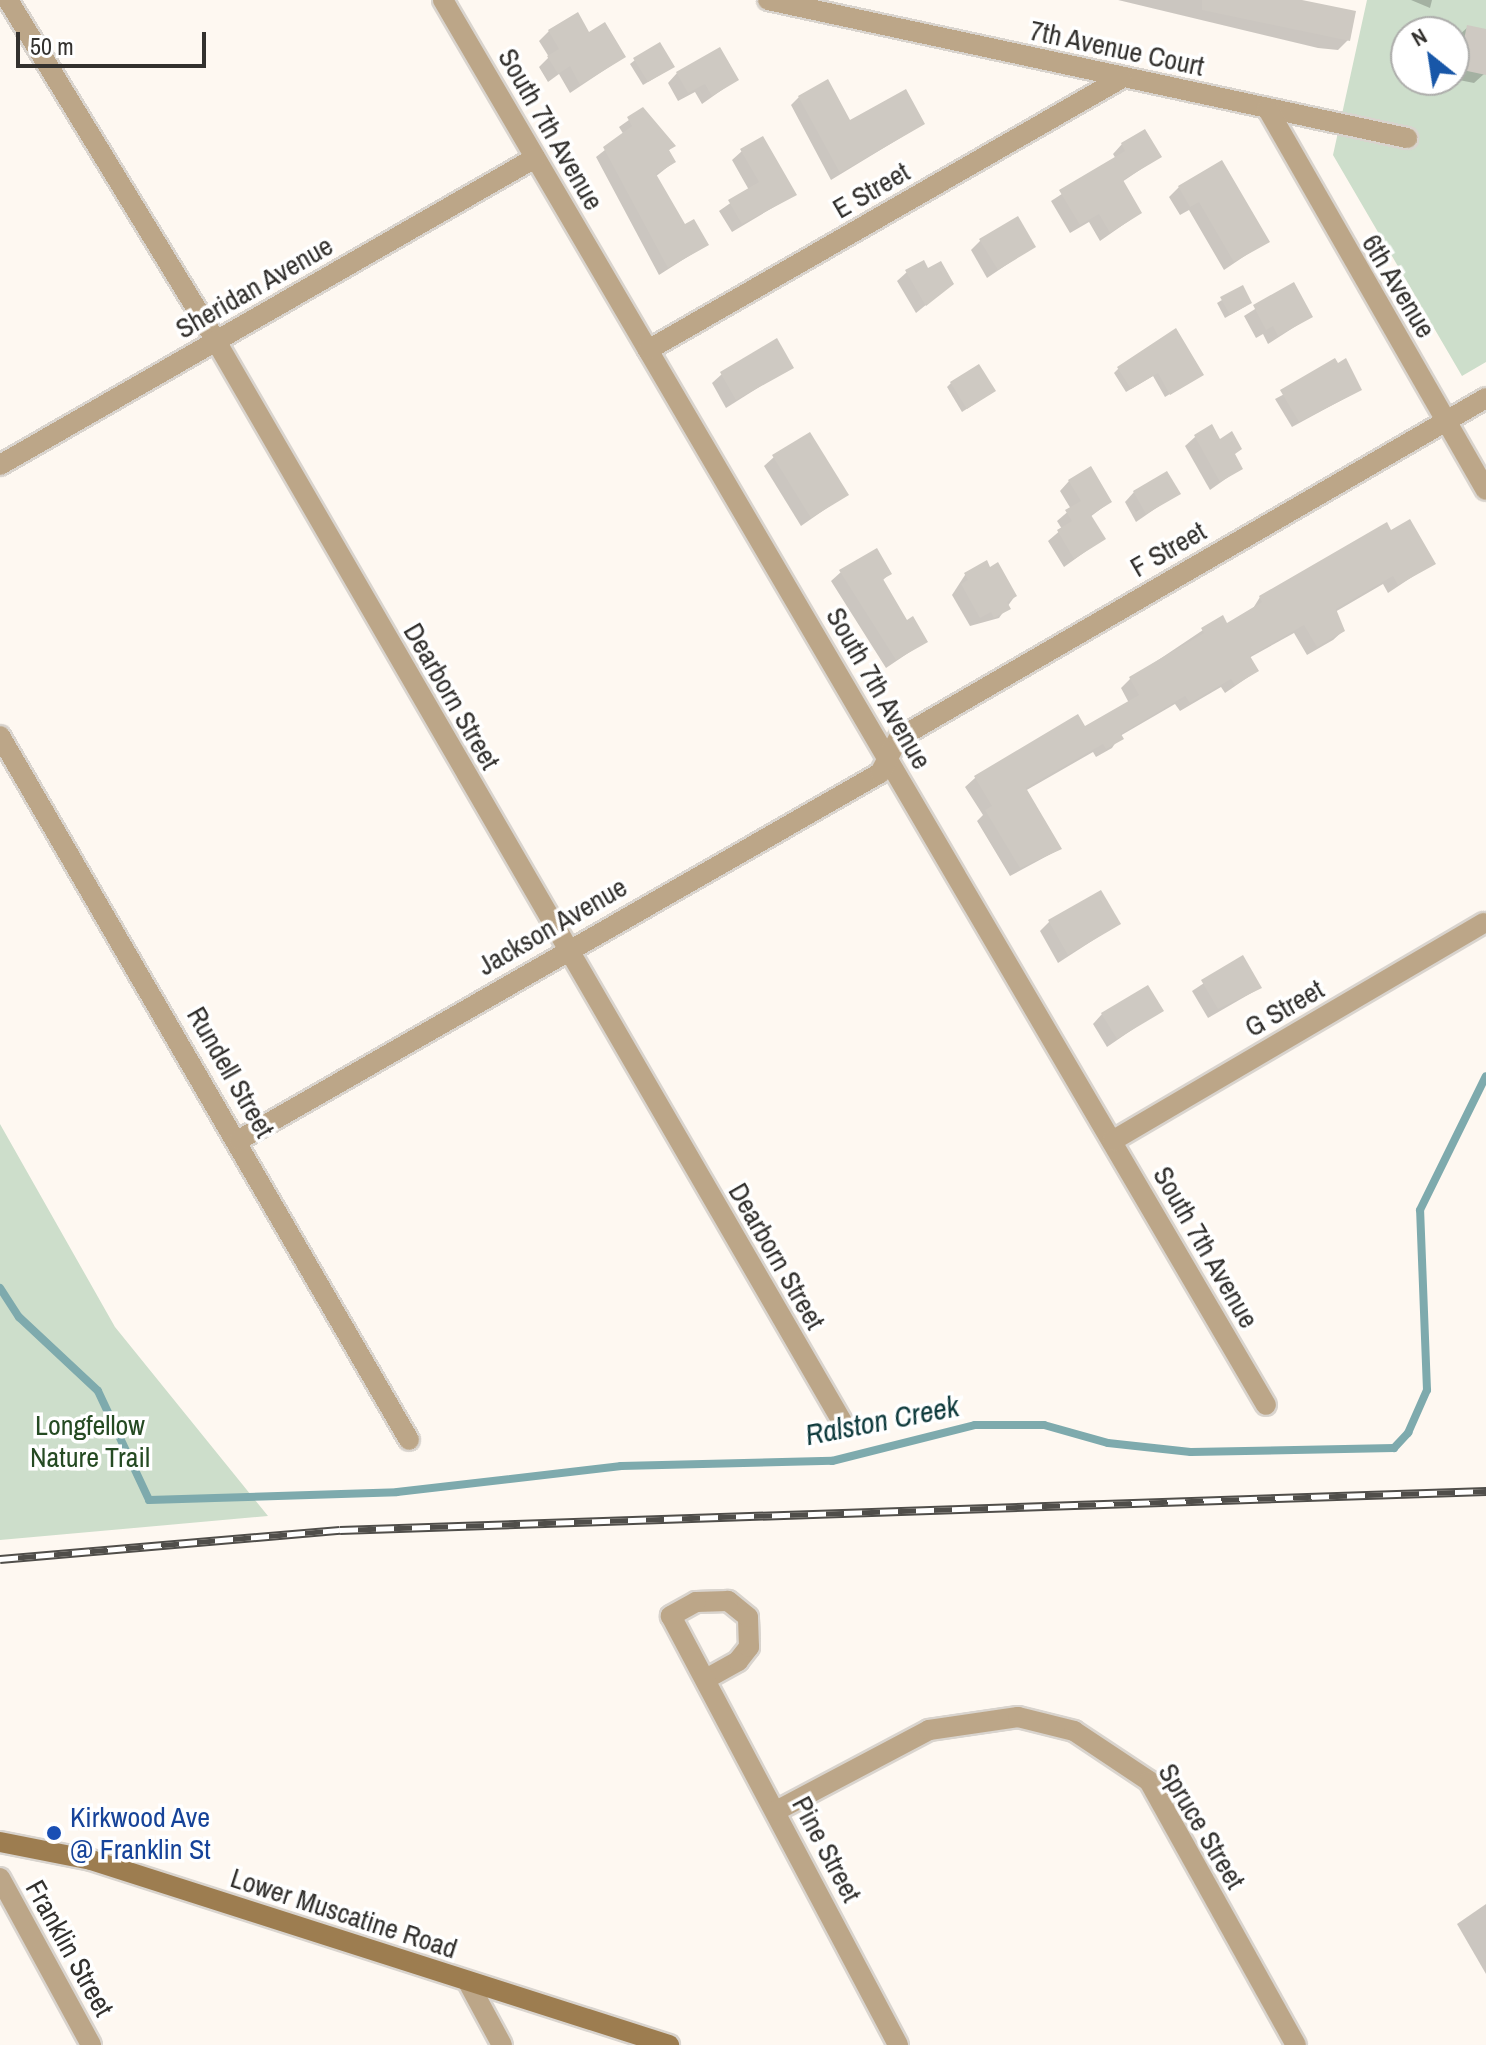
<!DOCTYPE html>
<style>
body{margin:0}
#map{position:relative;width:1486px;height:2045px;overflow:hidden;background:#fef8f1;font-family:"Archivo Narrow",sans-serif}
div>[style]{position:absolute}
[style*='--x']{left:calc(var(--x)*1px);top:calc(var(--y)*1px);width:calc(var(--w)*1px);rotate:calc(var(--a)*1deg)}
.green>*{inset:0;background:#cddecb}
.shadow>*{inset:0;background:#0003}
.stream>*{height:8px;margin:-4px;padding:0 4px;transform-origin:4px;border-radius:4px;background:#7eaaad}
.building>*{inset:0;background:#cec9c2}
.roads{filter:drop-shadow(2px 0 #d9d4ce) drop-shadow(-2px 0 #d9d4ce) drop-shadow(0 2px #d9d4ce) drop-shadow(0 -2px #d9d4ce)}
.street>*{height:20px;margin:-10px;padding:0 10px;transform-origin:10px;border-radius:10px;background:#bca688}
.secondary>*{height:20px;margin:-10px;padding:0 10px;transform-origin:10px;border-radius:10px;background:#9d7d50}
.rail>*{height:9px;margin-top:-4.5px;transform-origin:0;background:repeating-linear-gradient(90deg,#fff 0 18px,#504e4a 0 36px);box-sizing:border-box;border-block:2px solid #504e4a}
.dots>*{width:22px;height:22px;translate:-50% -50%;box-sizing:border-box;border:4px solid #fff;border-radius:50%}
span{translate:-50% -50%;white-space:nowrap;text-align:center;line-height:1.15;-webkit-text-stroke:7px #fff;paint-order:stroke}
.street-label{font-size:28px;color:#33312e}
.park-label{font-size:28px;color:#254a22}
.transit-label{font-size:28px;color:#164399}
.left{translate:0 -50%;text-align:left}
.water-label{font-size:30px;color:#0e3a3c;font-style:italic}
.north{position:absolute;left:1390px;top:16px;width:80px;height:80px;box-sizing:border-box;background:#fff;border:2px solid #adadab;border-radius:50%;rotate:330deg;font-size:22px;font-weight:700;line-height:32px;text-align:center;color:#33312e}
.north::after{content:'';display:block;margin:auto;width:28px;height:36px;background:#1857a8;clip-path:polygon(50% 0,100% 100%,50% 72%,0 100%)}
.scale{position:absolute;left:16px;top:32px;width:190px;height:36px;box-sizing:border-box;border:4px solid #33312e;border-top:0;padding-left:10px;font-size:24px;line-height:28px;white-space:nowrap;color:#33312e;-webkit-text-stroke:6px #fff;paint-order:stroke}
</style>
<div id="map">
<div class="green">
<i style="clip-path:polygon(evenodd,1367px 0,1486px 0,1486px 362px,1462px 376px,1333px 155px,1367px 0,1406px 32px,1454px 32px,1454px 80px,1406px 80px,1406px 32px)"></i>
<i style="clip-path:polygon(0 1124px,115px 1327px,268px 1516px,0 1540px)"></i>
</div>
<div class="shadow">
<i style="clip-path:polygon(1118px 0,1294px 0,1348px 40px,1338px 50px,1318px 48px)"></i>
<i style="clip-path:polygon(1411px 0,1432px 0,1430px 8px)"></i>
<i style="clip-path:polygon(1468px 27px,1486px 31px,1484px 74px,1474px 83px,1454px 79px,1458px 36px)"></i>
<i style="clip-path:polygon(549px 31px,589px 34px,624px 57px,570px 93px,559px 74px,548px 82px,539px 67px,549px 57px,539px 41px)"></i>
<i style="clip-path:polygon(635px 60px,668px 70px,643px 85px,630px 64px)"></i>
<i style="clip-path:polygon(677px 73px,736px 80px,702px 104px,695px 92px,678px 101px,668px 83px)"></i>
<i style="clip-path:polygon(799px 97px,850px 123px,923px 124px,831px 180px,791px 105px)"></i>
<i style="clip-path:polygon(643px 110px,673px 146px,667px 152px,674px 162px,655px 177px,685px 227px,706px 245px,659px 275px,596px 157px,624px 135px,619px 127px)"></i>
<i style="clip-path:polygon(1122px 144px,1159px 157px,1122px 182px,1140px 213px,1100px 241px,1089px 222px,1070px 233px,1051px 201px,1116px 159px,1113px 154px)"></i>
<i style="clip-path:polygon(742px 151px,794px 195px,732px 232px,719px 211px,749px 190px,732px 160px)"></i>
<i style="clip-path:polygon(1179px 187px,1267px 241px,1224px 270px,1189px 210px,1180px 215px,1169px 197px)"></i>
<i style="clip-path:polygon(981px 240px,1034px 246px,987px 278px,971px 250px)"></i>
<i style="clip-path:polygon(928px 271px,952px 284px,916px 313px,897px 281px,907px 272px)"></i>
<i style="clip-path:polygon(1293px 285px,1310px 317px,1268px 344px,1263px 334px,1256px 338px,1244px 316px)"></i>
<i style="clip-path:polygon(1242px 288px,1246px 306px,1225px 318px,1217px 303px)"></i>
<i style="clip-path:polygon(1337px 366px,1360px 390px,1292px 427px,1275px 399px)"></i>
<i style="clip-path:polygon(791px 367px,726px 408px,712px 383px,722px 374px)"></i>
<i style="clip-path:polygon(1118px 369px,1201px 375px,1165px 397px,1153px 376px,1126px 392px,1114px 373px)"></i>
<i style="clip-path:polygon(951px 383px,994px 391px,962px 412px,947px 387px)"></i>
<i style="clip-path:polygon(1195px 437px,1219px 441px,1241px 468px,1210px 490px,1185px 446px)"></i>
<i style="clip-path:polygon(774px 457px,847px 494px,801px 526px,764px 466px)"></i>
<i style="clip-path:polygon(1069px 481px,1110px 502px,1090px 517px,1103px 539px,1064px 567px,1048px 541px,1062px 529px,1057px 521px,1071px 509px,1060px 491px)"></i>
<i style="clip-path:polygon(1134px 492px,1178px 493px,1136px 522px,1125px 502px)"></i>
<i style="clip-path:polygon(1390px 532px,1433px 563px,1388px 593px,1383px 584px,1335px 612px,1343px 631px,1333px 640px,1307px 655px,1294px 633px,1249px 658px,1257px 671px,1225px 693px,1221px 687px,1180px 711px,1175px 704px,1120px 736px,1112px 748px,1096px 757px,1093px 752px,1025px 791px,1060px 849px,1010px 876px,977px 821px,983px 815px,965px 787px,975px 778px,1078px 717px,1084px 729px,1129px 703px,1121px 688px,1130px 679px,1203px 630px,1227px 625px,1252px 610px,1260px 597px)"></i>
<i style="clip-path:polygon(989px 569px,1015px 596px,999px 618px,970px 626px,952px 595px,965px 575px)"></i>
<i style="clip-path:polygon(841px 572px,889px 574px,882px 581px,906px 623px,926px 641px,886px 668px,831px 581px)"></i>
<i style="clip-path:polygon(1049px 922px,1118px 924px,1058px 963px,1040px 931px)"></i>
<i style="clip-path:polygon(1242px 958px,1260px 988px,1208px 1018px,1192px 991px)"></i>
<i style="clip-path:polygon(1161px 1010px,1107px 1047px,1093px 1024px,1102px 1014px)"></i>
<i style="clip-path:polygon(1486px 1904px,1486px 1974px,1457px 1924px)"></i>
</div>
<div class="stream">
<i style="--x:0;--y:1288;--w:35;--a:57"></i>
<i style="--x:19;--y:1317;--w:108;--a:43.1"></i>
<i style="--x:98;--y:1391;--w:120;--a:64.9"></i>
<i style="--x:149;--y:1500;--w:248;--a:-1.8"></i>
<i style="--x:397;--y:1492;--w:226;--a:-6.6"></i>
<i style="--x:621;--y:1466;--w:211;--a:-1.4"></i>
<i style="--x:832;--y:1461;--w:147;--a:-14.1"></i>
<i style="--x:975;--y:1425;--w:69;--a:0"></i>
<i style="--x:1044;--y:1425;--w:66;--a:15.7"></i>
<i style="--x:1108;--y:1443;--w:83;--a:6.2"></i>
<i style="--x:1191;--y:1452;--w:203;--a:-1.1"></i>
<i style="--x:1394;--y:1448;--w:21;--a:-47"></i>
<i style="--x:1408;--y:1433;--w:47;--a:-66.2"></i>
<i style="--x:1427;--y:1390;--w:180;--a:-92.2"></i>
<i style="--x:1420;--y:1210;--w:149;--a:-63.8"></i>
</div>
<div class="building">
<i style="clip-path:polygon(1202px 0,1302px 0,1356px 11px,1350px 41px,1202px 10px)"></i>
<i style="clip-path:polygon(578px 12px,589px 32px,605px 22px,626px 57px,580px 85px,570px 66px,558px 74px,547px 56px,559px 49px,548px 30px)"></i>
<i style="clip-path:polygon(1467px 25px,1486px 29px,1486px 75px,1458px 69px)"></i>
<i style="clip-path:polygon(660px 42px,675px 67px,648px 82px,633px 58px)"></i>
<i style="clip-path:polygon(720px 47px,739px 80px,712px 96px,705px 84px,688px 93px,676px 72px)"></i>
<i style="clip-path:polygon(828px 79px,850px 120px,906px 89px,925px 124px,840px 173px,798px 96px)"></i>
<i style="clip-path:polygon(643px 107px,676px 146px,669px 150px,676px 162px,656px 174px,685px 224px,694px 219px,709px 245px,668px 268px,603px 147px,632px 126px,627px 117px)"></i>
<i style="clip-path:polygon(1145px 129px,1162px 157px,1123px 180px,1142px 213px,1110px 233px,1099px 214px,1080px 225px,1059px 190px,1125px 151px,1121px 143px)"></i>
<i style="clip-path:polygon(763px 136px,797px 195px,742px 224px,728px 200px,759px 182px,740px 149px)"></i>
<i style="clip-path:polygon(1222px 160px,1270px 242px,1234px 262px,1199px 202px,1190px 207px,1178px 186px)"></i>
<i style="clip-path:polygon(1018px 216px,1036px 247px,998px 270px,979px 239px)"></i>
<i style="clip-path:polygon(924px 260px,928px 268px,941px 261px,954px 284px,926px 306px,905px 270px)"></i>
<i style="clip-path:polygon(1294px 282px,1313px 317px,1278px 336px,1273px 326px,1266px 330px,1253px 305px)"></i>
<i style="clip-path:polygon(1243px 285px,1252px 303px,1230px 315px,1220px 297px)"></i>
<i style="clip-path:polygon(1176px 328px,1204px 375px,1170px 395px,1158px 373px,1131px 389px,1117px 367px)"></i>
<i style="clip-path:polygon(777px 338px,794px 368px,736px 400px,720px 372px)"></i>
<i style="clip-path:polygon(1335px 358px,1338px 363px,1346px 358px,1362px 390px,1299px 422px,1280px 390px)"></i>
<i style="clip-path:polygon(979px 364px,996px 391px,967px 409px,950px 382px)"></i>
<i style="clip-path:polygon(1212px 424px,1220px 439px,1232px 431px,1242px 449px,1235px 454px,1243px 469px,1220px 482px,1194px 435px)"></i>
<i style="clip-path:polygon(810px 432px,849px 495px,811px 518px,772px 455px)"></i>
<i style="clip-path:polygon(1091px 466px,1112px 502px,1091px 515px,1106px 539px,1074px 559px,1057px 530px,1072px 521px,1065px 510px,1081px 501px,1068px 480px)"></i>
<i style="clip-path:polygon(1167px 471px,1181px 494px,1146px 514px,1133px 491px)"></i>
<i style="clip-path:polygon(1410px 519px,1436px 564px,1398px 585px,1393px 576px,1336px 609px,1345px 631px,1317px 647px,1304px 625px,1250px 656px,1259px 671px,1235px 685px,1231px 679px,1190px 703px,1185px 696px,1121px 734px,1124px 739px,1106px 749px,1103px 744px,1026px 788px,1062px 849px,1020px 868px,985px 810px,992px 806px,974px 776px,1078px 714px,1085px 726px,1139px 695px,1129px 677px,1204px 633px,1201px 628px,1223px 615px,1227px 623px,1262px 602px,1259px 596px,1387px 522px,1391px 530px)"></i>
<i style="clip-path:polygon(877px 548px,892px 574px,883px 579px,907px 620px,913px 616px,928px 642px,896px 660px,839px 570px)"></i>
<i style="clip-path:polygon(987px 560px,990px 567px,998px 562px,1017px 596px,1007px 602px,1011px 609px,994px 618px,991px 612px,980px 618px,961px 584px,968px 580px,964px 573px)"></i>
<i style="clip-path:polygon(1101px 890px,1121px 924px,1068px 955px,1048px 920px)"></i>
<i style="clip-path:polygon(1243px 955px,1262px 988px,1218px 1009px,1201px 980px)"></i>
<i style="clip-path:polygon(1148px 985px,1164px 1011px,1117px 1039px,1101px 1013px)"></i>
</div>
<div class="roads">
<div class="street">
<i style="--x:8;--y:0;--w:399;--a:58.6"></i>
<i style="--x:216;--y:341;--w:1251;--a:59.91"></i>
<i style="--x:443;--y:0;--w:1628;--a:59.64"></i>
<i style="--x:768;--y:0;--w:654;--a:12.19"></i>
<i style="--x:1267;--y:108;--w:440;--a:60.2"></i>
<i style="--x:648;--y:350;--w:546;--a:-29.85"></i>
<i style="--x:0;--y:465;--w:617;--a:-29.85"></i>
<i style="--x:0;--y:736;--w:814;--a:59.84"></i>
<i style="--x:239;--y:1140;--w:739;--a:-29.79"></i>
<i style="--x:880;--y:773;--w:40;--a:-62"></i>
<i style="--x:899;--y:738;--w:678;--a:-30.08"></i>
<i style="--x:1112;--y:1141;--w:431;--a:-30.4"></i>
<i style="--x:706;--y:1679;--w:37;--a:-29"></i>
<i style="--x:738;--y:1661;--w:18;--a:-52"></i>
<i style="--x:749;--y:1647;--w:30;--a:-92"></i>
<i style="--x:748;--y:1617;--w:26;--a:-141"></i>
<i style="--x:728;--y:1601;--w:32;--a:178"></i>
<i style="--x:696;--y:1602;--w:29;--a:151"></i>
<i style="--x:671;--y:1616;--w:485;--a:62.1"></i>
<i style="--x:776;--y:1811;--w:173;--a:-27.9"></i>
<i style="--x:929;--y:1730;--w:90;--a:-8.3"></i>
<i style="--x:1018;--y:1717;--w:58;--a:14"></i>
<i style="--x:1074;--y:1731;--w:90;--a:33.7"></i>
<i style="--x:1149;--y:1781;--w:302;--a:60.9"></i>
<i style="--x:0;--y:1878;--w:190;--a:61.4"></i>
<i style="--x:469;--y:1984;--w:69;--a:61.6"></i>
</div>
<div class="secondary">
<i style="--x:0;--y:1842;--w:93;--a:11.2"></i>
<i style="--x:91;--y:1860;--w:607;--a:17.75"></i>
</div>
</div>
<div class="rail">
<i style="--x:0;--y:1559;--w:341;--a:-4.9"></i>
<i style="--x:340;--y:1530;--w:1147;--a:-1.95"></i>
</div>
<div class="dots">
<i style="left:54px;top:1833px;background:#1a4fb4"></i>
</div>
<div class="street-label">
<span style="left:1117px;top:48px;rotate:12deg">7th Avenue Court</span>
<span style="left:551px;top:129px;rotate:60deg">South 7th Avenue</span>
<span style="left:871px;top:190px;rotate:-30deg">E Street</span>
<span style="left:1399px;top:286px;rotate:59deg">6th Avenue</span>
<span style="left:254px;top:287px;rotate:-30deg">Sheridan Avenue</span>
<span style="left:1168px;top:549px;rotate:-30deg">F Street</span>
<span style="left:879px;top:688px;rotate:60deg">South 7th Avenue</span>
<span style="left:452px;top:696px;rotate:60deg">Dearborn Street</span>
<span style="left:552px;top:926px;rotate:-30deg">Jackson Avenue</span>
<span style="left:1284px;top:1008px;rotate:-30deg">G Street</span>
<span style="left:231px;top:1072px;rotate:60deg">Rundell Street</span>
<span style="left:1206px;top:1247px;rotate:60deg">South 7th Avenue</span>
<span style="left:777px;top:1256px;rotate:60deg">Dearborn Street</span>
<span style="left:1202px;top:1826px;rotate:59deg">Spruce Street</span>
<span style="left:827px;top:1849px;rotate:62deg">Pine Street</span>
<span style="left:344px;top:1913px;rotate:18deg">Lower Muscatine Road</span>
<span style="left:70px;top:1948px;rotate:61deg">Franklin Street</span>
</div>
<div class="park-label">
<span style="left:90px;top:1441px">Longfellow<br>Nature Trail</span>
</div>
<div class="transit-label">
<span class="left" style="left:70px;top:1833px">Kirkwood Ave<br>@ Franklin St</span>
</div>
<div class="water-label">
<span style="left:882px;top:1420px;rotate:-11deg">Ralston Creek</span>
</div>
<div class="north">N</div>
<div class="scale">50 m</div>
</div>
